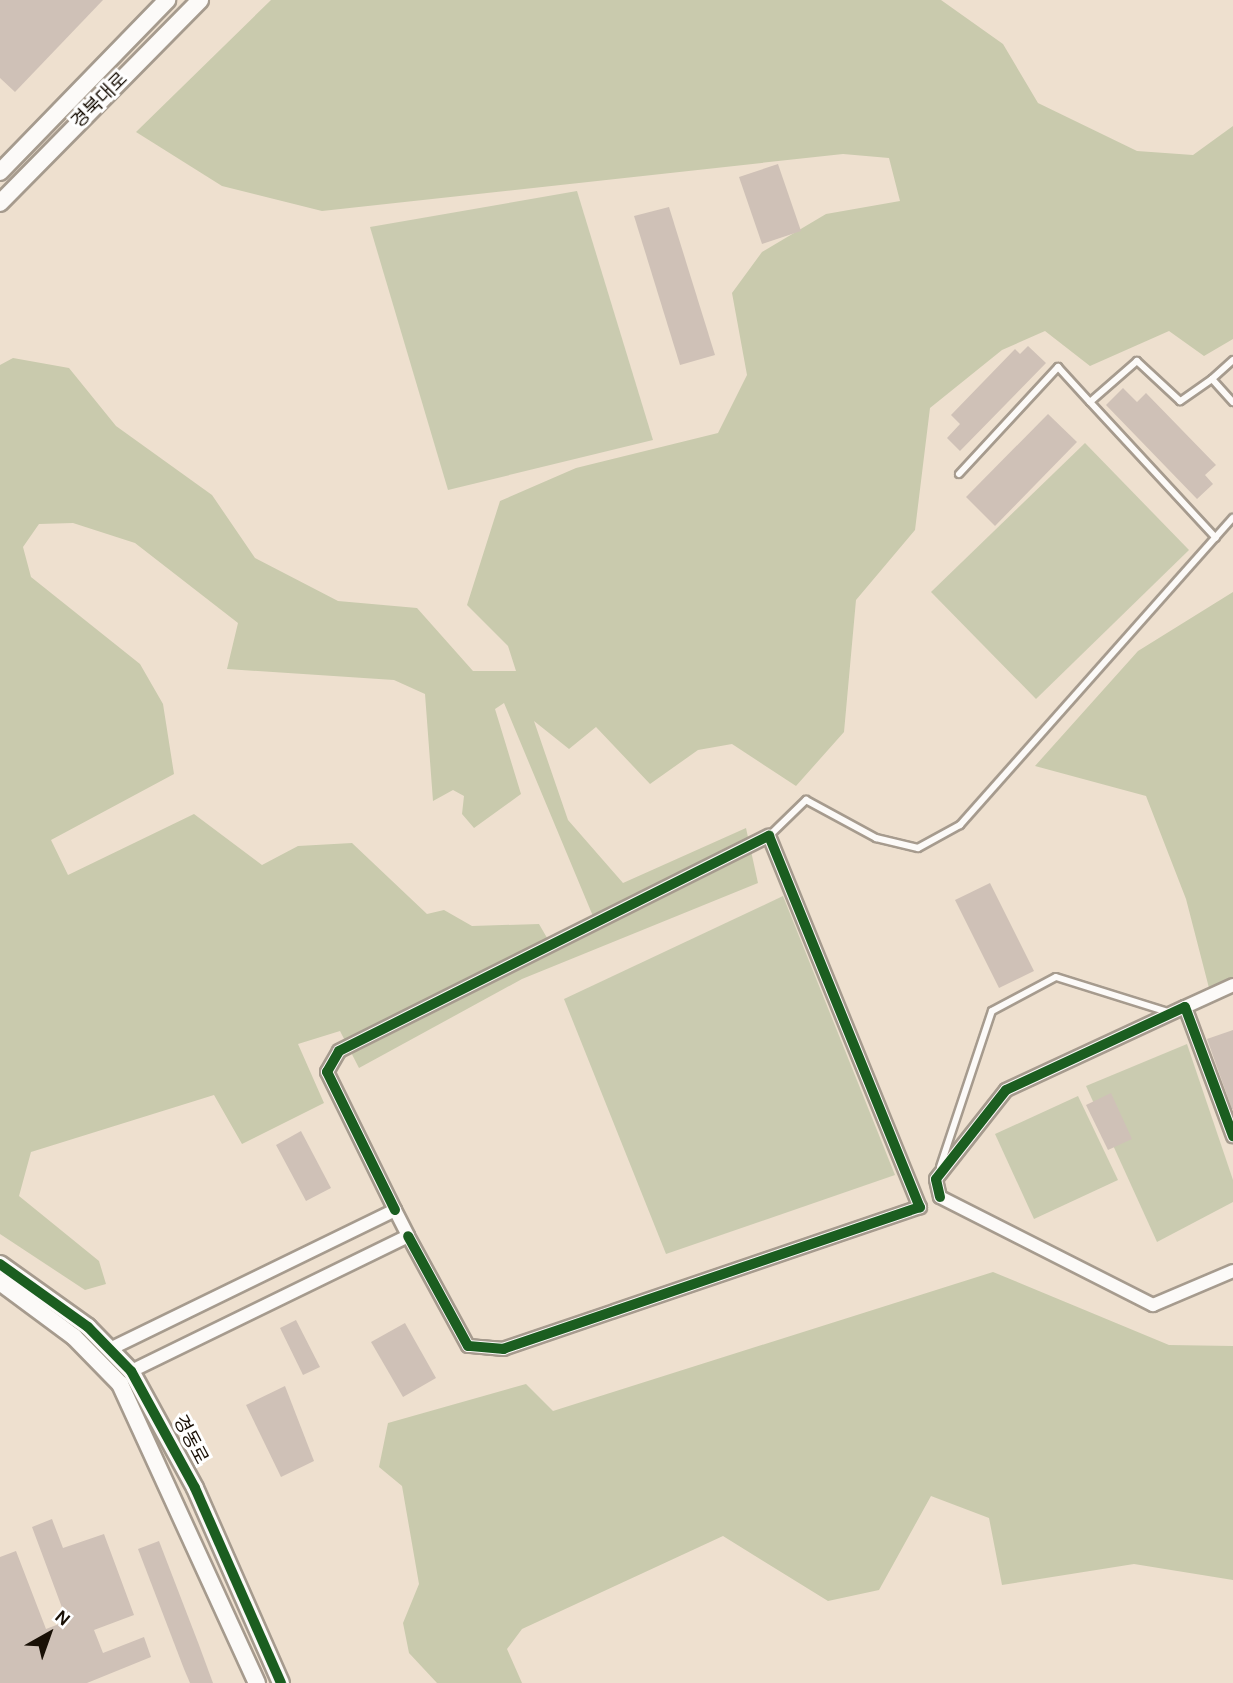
<!DOCTYPE html>
<meta charset="utf-8">
<style>
body{margin:0}
#map{position:relative;width:1233px;height:1683px;overflow:hidden;background:#eee0cf;font-family:Karla,"Noto Sans KR",sans-serif}
div>[style]{position:absolute}
[style*='--x']{left:calc(var(--x)*1px);top:calc(var(--y)*1px);width:calc(var(--w)*1px);rotate:calc(var(--a)*1deg)}
.green>*{inset:0;background:#cacbb0}
.forest>*{inset:0;background:#c9caad}
.building>*{inset:0;background:#cfc1b7}
.roads{filter:drop-shadow(2px 0 #a69b8e) drop-shadow(-2px 0 #a69b8e) drop-shadow(0 2px #a69b8e) drop-shadow(0 -2px #a69b8e)}
.service>*{height:6px;margin:-3px;padding:0 3px;transform-origin:3px;border-radius:3px;background:#fcfaf8}
.minor>*{height:12px;margin:-6px;padding:0 6px;transform-origin:6px;border-radius:6px;background:#fcfaf8}
.tertiary>*{height:16px;margin:-8px;padding:0 8px;transform-origin:8px;border-radius:8px;background:#fcfaf8}
.cycleway>*{height:10px;margin:-5px;padding:0 5px;transform-origin:5px;border-radius:5px;background:#1b5e20}
span{translate:-50% -50%;white-space:nowrap;text-align:center;line-height:1.15;-webkit-text-stroke:6px #fff;paint-order:stroke}
.street-label{font-size:19px;color:#191006}
.north{position:absolute;left:14px;top:1599px;width:70px;height:70px;-webkit-text-stroke:5px #fff;paint-order:stroke;rotate:40deg;font-size:19px;font-weight:700;line-height:28px;text-align:center;color:#191006}
.north::after{content:'';display:block;margin:auto;width:24px;height:32px;background:#191006;clip-path:polygon(50% 0,100% 100%,50% 72%,0 100%)}
</style>
<div id="map">
<div class="green">
<i style="clip-path:polygon(577px 191px,653px 440px,448px 490px,370px 227px)"></i>
<i style="clip-path:polygon(1085px 443px,1189px 550px,1036px 699px,931px 592px)"></i>
<i style="clip-path:polygon(783px 896px,895px 1175px,666px 1254px,564px 999px)"></i>
<i style="clip-path:polygon(1187px 1044px,1233px 1180px,1233px 1202px,1157px 1242px,1086px 1086px)"></i>
<i style="clip-path:polygon(1078px 1096px,1118px 1180px,1034px 1219px,995px 1134px)"></i>
</div>
<div class="forest">
<i style="clip-path:polygon(evenodd,271px 0,941px 0,1003px 44px,1038px 103px,1137px 151px,1193px 155px,1233px 126px,1233px 339px,1204px 356px,1169px 331px,1090px 366px,1045px 331px,1002px 350px,930px 408px,915px 530px,856px 600px,844px 732px,796px 786px,732px 744px,698px 750px,650px 784px,596px 727px,569px 749px,534px 721px,568px 820px,623px 883px,746px 828px,758px 883px,522px 979px,359px 1068px,340px 1031px,298px 1044px,324px 1103px,242px 1144px,214px 1095px,31px 1152px,19px 1196px,99px 1261px,106px 1284px,85px 1290px,0 1234px,0 365px,13px 358px,69px 368px,116px 426px,212px 495px,255px 558px,338px 601px,417px 608px,473px 671px,516px 671px,508px 646px,467px 605px,500px 501px,576px 468px,718px 433px,747px 375px,732px 293px,762px 252px,826px 214px,900px 201px,889px 158px,843px 154px,322px 211px,222px 186px,136px 132px,271px 0,73px 523px,135px 543px,238px 623px,227px 669px,394px 680px,425px 694px,433px 801px,453px 790px,464px 796px,462px 814px,474px 828px,521px 794px,495px 709px,504px 703px,595px 921px,550px 943px,539px 924px,472px 926px,444px 910px,427px 914px,352px 843px,298px 846px,262px 865px,194px 814px,68px 875px,51px 840px,174px 774px,163px 704px,140px 664px,31px 577px,23px 547px,39px 524px,73px 523px)"></i>
<i style="clip-path:polygon(1233px 592px,1233px 977px,1209px 988px,1186px 899px,1146px 796px,1035px 766px,1138px 651px)"></i>
<i style="clip-path:polygon(993px 1272px,1169px 1345px,1233px 1346px,1233px 1580px,1134px 1564px,1002px 1585px,989px 1518px,931px 1496px,879px 1590px,828px 1601px,723px 1536px,522px 1629px,507px 1649px,522px 1683px,437px 1683px,409px 1653px,403px 1623px,419px 1584px,402px 1486px,379px 1467px,388px 1423px,526px 1384px,553px 1411px)"></i>
</div>
<div class="building">
<i style="clip-path:polygon(0 0,103px 0,15px 92px,0 78px)"></i>
<i style="clip-path:polygon(778px 164px,801px 231px,762px 244px,739px 177px)"></i>
<i style="clip-path:polygon(669px 207px,715px 355px,680px 365px,634px 216px)"></i>
<i style="clip-path:polygon(1028px 346px,1046px 363px,960px 451px,947px 438px,960px 424px,951px 415px,1015px 349px,1020px 354px)"></i>
<i style="clip-path:polygon(1123px 388px,1137px 402px,1146px 393px,1216px 465px,1205px 475px,1213px 484px,1197px 499px,1106px 405px)"></i>
<i style="clip-path:polygon(1048px 414px,1077px 442px,995px 526px,966px 497px)"></i>
<i style="clip-path:polygon(990px 883px,1034px 971px,999px 988px,955px 900px)"></i>
<i style="clip-path:polygon(1233px 1030px,1233px 1109px,1232px 1109px,1207px 1039px)"></i>
<i style="clip-path:polygon(1111px 1093px,1132px 1139px,1108px 1150px,1086px 1105px)"></i>
<i style="clip-path:polygon(301px 1131px,331px 1188px,306px 1201px,276px 1145px)"></i>
<i style="clip-path:polygon(296px 1320px,320px 1367px,303px 1375px,280px 1328px)"></i>
<i style="clip-path:polygon(405px 1323px,436px 1378px,403px 1397px,371px 1342px)"></i>
<i style="clip-path:polygon(285px 1386px,314px 1461px,281px 1477px,246px 1405px)"></i>
<i style="clip-path:polygon(52px 1519px,63px 1548px,104px 1534px,134px 1615px,94px 1630px,103px 1653px,144px 1637px,151px 1657px,87px 1683px,0 1683px,0 1557px,16px 1551px,46px 1629px,67px 1621px,32px 1527px)"></i>
<i style="clip-path:polygon(159px 1541px,199px 1645px,213px 1683px,190px 1683px,184px 1669px,138px 1549px)"></i>
</div>
<div class="roads">
<div class="service">
<i style="--x:1233;--y:360;--w:28;--a:138"></i>
<i style="--x:1212;--y:379;--w:31;--a:48"></i>
<i style="--x:1212;--y:379;--w:39;--a:145"></i>
<i style="--x:1180;--y:401;--w:59;--a:-137.1"></i>
<i style="--x:1137;--y:361;--w:62;--a:138.9"></i>
<i style="--x:1090;--y:402;--w:185;--a:47.2"></i>
<i style="--x:959;--y:474;--w:146;--a:-47.2"></i>
<i style="--x:1058;--y:367;--w:47;--a:47.6"></i>
<i style="--x:769;--y:836;--w:52;--a:-44.2"></i>
<i style="--x:806;--y:800;--w:80;--a:28.5"></i>
<i style="--x:876;--y:838;--w:43;--a:13.4"></i>
<i style="--x:918;--y:848;--w:48;--a:-28.7"></i>
<i style="--x:960;--y:825;--w:411;--a:-48.4"></i>
<i style="--x:940;--y:1167;--w:164;--a:-71.6"></i>
<i style="--x:992;--y:1011;--w:72;--a:-28"></i>
<i style="--x:1056;--y:977;--w:121;--a:17.4"></i>
</div>
<div class="minor">
<i style="--x:1185;--y:1007;--w:53;--a:-24.6"></i>
<i style="--x:940;--y:1197;--w:18;--a:-103"></i>
<i style="--x:936;--y:1179;--w:113;--a:-51.8"></i>
<i style="--x:1006;--y:1090;--w:197;--a:-24.9"></i>
<i style="--x:1185;--y:1007;--w:138;--a:69.6"></i>
<i style="--x:940;--y:1197;--w:239;--a:26.9"></i>
<i style="--x:1153;--y:1305;--w:87;--a:-23"></i>
<i style="--x:395;--y:1210;--w:154;--a:-116.2"></i>
<i style="--x:327;--y:1072;--w:24;--a:-60"></i>
<i style="--x:339;--y:1051;--w:481;--a:-26.6"></i>
<i style="--x:769;--y:836;--w:401;--a:67.9"></i>
<i style="--x:920;--y:1207;--w:440;--a:161.2"></i>
<i style="--x:504;--y:1349;--w:36;--a:-175"></i>
<i style="--x:468;--y:1346;--w:125;--a:-118.6"></i>
<i style="--x:110;--y:1349;--w:317;--a:-26"></i>
<i style="--x:395;--y:1210;--w:29;--a:63"></i>
<i style="--x:408;--y:1236;--w:308;--a:154"></i>
</div>
<div class="tertiary">
<i style="--x:0;--y:172;--w:240;--a:-45.8"></i>
<i style="--x:0;--y:203;--w:285;--a:-45.4"></i>
<i style="--x:0;--y:1264;--w:108;--a:35.6"></i>
<i style="--x:88;--y:1327;--w:62;--a:45.7"></i>
<i style="--x:131;--y:1371;--w:133;--a:61.3"></i>
<i style="--x:195;--y:1488;--w:213;--a:66.2"></i>
<i style="--x:0;--y:1282;--w:92;--a:36.6"></i>
<i style="--x:74;--y:1337;--w:66;--a:45.6"></i>
<i style="--x:120;--y:1384;--w:329;--a:65.4"></i>
</div>
</div>
<div class="cycleway">
<i style="--x:940;--y:1197;--w:18;--a:-103"></i>
<i style="--x:936;--y:1179;--w:113;--a:-51.8"></i>
<i style="--x:1006;--y:1090;--w:197;--a:-24.9"></i>
<i style="--x:1185;--y:1007;--w:138;--a:69.6"></i>
<i style="--x:395;--y:1210;--w:154;--a:-116.2"></i>
<i style="--x:327;--y:1072;--w:24;--a:-60"></i>
<i style="--x:339;--y:1051;--w:481;--a:-26.6"></i>
<i style="--x:769;--y:836;--w:401;--a:67.9"></i>
<i style="--x:920;--y:1207;--w:440;--a:161.2"></i>
<i style="--x:504;--y:1349;--w:36;--a:-175"></i>
<i style="--x:468;--y:1346;--w:125;--a:-118.6"></i>
<i style="--x:0;--y:1264;--w:108;--a:35.6"></i>
<i style="--x:88;--y:1327;--w:62;--a:45.7"></i>
<i style="--x:131;--y:1371;--w:133;--a:61.3"></i>
<i style="--x:195;--y:1488;--w:213;--a:66.2"></i>
</div>
<div class="street-label">
<span style="left:100px;top:101px;rotate:-45deg">경북대로</span>
<span style="left:190px;top:1440px;rotate:62deg">경동로</span>
</div>
<div class="north">N</div>
</div>
